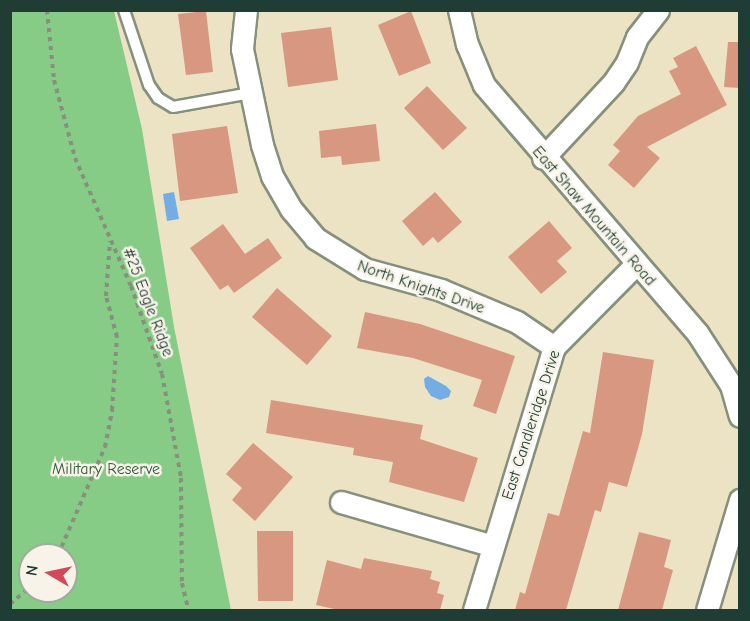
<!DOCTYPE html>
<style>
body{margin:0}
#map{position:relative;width:750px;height:621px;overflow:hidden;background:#ece3c4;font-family:"Comic Neue",sans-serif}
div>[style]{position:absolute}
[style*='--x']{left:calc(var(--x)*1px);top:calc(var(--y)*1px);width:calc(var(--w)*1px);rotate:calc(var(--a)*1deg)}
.green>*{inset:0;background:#86cc86}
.water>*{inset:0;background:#73ade3}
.building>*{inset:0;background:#d89780}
.path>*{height:4px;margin-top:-2px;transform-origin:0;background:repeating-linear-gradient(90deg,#86907c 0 4.5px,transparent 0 9px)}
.roads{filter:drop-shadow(2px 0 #86907c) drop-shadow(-2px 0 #86907c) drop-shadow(0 2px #86907c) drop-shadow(0 -2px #86907c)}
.service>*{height:10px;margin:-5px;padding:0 5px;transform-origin:5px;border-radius:5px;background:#fff}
.minor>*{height:21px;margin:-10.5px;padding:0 10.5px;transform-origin:10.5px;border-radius:10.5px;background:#fff}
span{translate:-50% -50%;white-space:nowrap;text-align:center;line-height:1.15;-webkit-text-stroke:5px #f7f3e8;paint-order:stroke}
.street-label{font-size:16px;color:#1f3d34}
.park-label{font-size:16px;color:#345a44}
.frame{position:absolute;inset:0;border:12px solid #1f3d34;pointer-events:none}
.north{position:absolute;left:18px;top:543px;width:60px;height:60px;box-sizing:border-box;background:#f7f3e8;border:2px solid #a1aaa0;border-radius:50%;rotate:279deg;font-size:16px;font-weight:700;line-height:24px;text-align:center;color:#1f3d34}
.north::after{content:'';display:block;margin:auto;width:21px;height:27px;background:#d1495b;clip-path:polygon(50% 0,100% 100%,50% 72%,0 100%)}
</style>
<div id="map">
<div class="green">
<i style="clip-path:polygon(evenodd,10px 11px,114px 11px,142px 129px,174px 327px,231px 610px,11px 610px,10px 11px,30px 555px,66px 555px,66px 591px,30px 591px,30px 555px)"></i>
</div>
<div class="water">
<i style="clip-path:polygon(174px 192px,179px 219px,167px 221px,163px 194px)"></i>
<i style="clip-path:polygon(428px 376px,446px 386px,451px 391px,449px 397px,440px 400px,431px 396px,425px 387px,424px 379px)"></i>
</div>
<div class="building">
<i style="clip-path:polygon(206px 11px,213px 72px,186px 75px,178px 14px)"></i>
<i style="clip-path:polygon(411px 11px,431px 63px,399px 76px,378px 25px)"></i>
<i style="clip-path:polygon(331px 27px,338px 80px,288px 87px,281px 33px)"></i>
<i style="clip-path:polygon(728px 42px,740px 42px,740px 88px,724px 87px)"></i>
<i style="clip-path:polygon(696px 46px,727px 105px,647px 147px,660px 158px,634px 188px,608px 165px,620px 151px,613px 145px,638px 116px,681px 94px,669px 71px,678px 67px,673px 58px)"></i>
<i style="clip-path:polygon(427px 86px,467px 128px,443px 150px,404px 108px)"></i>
<i style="clip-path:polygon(376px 124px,380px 161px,342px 165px,341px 156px,321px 158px,319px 131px)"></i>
<i style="clip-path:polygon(227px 126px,238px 193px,180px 201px,172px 134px)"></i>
<i style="clip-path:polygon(435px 192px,462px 222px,438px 243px,433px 237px,423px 246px,402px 221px)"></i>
<i style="clip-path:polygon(549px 221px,572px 248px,557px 261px,567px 272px,541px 294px,508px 257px)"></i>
<i style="clip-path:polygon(223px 224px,245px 254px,268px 238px,282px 258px,234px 293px,228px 285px,220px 290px,190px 248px)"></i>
<i style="clip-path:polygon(277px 288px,332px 336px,307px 365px,252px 317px)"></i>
<i style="clip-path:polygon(365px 312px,420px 324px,515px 356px,496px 414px,473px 406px,482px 380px,413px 358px,357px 348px)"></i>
<i style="clip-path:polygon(603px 352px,654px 360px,642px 434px,627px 487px,609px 482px,601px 512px,595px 510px,566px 610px,515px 610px,520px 592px,525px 594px,548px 513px,559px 516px,583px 431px,590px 433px)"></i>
<i style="clip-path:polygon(271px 400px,423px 425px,420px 439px,478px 458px,464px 502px,389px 482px,393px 462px,353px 455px,354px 448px,266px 433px)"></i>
<i style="clip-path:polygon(253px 443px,293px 477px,255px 521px,232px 500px,242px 488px,226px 474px)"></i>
<i style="clip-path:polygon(257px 531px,293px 531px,293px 601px,258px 601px)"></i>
<i style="clip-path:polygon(639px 532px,671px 540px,664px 567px,673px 570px,662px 610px,618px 610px)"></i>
<i style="clip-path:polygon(364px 558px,432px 571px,430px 579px,440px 582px,437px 593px,444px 595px,440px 610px,339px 610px,316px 605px,327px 560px,361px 569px)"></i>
</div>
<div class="path">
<i style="--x:47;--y:10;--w:70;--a:84.3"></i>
<i style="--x:54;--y:80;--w:81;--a:74.9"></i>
<i style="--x:75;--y:158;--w:140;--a:66.4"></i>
<i style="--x:131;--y:286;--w:93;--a:70.6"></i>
<i style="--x:162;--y:374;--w:106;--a:79.6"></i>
<i style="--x:181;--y:478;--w:105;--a:89.5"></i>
<i style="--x:182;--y:583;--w:28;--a:77"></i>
<i style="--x:58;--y:555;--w:118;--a:-66.5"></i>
<i style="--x:105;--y:447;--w:38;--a:-79"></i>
<i style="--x:112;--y:410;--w:73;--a:-86.1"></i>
<i style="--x:117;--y:337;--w:42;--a:-105"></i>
<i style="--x:106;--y:296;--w:55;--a:-85.8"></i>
<i style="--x:10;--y:604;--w:26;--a:-40"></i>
</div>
<div class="roads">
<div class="service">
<i style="--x:124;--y:10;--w:79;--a:71.6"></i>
<i style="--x:149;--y:85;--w:16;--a:55"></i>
<i style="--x:158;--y:98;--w:17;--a:31"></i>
<i style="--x:173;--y:107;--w:79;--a:-10.2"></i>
</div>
<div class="minor">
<i style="--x:246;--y:10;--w:39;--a:96"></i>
<i style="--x:242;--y:49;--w:98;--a:78.2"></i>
<i style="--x:262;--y:145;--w:33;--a:72"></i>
<i style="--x:272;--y:176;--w:38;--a:60"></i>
<i style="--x:291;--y:209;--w:38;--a:50"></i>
<i style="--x:315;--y:238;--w:59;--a:31.8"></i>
<i style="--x:365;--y:269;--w:79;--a:15.4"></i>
<i style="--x:441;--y:290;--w:82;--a:22.8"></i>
<i style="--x:517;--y:322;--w:45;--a:34"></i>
<i style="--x:459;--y:10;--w:35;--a:77"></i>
<i style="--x:467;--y:44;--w:44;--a:67.5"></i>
<i style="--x:484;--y:85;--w:328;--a:49.3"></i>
<i style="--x:698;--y:334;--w:61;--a:57.1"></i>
<i style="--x:731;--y:385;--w:32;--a:74"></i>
<i style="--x:543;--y:158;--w:103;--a:-47"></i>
<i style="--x:613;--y:83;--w:25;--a:-56"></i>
<i style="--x:627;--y:62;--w:27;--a:-68"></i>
<i style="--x:637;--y:37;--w:34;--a:-52"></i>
<i style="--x:341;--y:502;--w:158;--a:16.1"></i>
<i style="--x:474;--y:610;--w:275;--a:-73.1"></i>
<i style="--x:554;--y:347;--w:117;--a:-45.3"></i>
<i style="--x:707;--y:610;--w:115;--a:-73.3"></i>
</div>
</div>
<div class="street-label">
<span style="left:594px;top:216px;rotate:49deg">East Shaw Mountain Road</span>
<span style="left:421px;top:287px;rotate:19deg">North Knights Drive</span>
<span style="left:148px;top:302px;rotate:69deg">#25 Eagle Ridge</span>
<span style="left:531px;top:425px;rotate:-72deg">East Candleridge Drive</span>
</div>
<div class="park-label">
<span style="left:106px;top:469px">Military Reserve</span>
</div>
<div class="frame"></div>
<div class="north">N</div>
</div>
